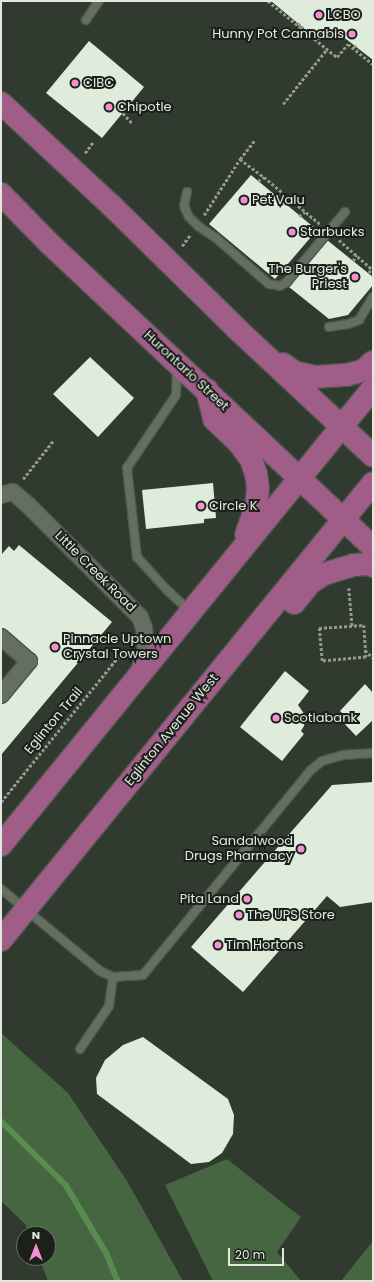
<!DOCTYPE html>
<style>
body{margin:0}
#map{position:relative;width:374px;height:1282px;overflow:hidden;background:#303a2e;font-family:Poppins,sans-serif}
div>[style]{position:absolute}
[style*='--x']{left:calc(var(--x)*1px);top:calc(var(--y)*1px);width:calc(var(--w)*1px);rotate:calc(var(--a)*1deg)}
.green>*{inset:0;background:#466641}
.stream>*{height:5.5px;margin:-2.75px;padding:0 2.75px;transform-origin:2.75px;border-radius:2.75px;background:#578c4e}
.building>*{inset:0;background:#dfecdc}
.path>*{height:2.5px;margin-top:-1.25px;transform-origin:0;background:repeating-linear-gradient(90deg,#91998f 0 3px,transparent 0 5px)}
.roads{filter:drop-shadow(1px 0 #4d564b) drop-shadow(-1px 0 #4d564b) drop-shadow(0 1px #4d564b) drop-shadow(0 -1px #4d564b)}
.service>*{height:8px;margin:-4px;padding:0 4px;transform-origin:4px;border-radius:4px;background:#646f62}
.minor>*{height:16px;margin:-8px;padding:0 8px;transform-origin:8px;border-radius:8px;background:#646f62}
.primary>*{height:22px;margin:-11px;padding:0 11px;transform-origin:11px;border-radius:11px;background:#9f5d88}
.dots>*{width:11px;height:11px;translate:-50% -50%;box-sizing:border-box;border:2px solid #1b201a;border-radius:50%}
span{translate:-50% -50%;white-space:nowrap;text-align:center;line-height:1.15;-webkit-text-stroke:4px #1b201a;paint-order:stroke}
.poi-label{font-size:13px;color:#e3e9e1}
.left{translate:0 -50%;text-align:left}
.right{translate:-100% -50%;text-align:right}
.street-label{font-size:13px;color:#e3e9e1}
.frame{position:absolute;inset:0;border:2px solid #e3e9e1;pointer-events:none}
.north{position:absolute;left:16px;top:1226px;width:40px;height:40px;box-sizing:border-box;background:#1b201a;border:1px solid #6b706a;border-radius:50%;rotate:0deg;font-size:11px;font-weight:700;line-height:16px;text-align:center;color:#e3e9e1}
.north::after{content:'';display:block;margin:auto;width:14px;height:18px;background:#f591d2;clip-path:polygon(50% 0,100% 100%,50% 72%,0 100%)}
.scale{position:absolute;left:228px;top:1248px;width:56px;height:18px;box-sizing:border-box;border:2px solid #e3e9e1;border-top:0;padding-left:5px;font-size:12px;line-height:14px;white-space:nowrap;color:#e3e9e1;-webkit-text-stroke:3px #1b201a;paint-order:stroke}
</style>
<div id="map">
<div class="green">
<i style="clip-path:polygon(1px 1033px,68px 1093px,127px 1181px,183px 1281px,48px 1281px,39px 1258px,48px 1258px,48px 1234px,29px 1234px,25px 1224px,1px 1201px)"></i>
<i style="clip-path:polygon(227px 1159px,301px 1217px,277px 1252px,301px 1281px,213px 1281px,165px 1185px)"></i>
<i style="clip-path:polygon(373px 1241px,373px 1281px,341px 1281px)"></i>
</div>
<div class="stream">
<i style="--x:1;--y:1121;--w:91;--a:44.6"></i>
<i style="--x:66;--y:1185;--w:80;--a:59.3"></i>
<i style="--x:107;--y:1254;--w:29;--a:68"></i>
</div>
<div class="building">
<i style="clip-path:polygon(271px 1px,373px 1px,373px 60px,337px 32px,331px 39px,318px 40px)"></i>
<i style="clip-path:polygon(89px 41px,144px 87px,102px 138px,46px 93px)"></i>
<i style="clip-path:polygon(251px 175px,317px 230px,275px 279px,209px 224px)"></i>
<i style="clip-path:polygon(327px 240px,373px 277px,373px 285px,348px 315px,329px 319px,289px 287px)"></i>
<i style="clip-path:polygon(90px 357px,134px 398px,98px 437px,53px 394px)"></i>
<i style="clip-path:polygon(213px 483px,216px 518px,204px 519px,204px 523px,146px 529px,142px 490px)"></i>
<i style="clip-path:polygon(19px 545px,112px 622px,1px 755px,1px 704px,37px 661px,1px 632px,1px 555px,9px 546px,14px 551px)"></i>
<i style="clip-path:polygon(285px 671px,309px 691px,298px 705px,305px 715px,304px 726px,301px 731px,304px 734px,282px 761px,240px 727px)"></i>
<i style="clip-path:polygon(365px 684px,373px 693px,373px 720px,356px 736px,340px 719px,344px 715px,340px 711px)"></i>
<i style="clip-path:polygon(373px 782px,373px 902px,340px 907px,327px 896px,243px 992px,191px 947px,332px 785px)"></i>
<i style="clip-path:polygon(143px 1037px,228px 1099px,234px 1115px,233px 1134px,222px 1153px,209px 1162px,191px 1164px,97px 1094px,96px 1078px,105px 1060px,123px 1045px)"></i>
</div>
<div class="path">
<i style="--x:268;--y:1;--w:89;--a:39.1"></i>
<i style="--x:337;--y:57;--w:17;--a:-50"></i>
<i style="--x:348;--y:44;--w:32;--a:39"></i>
<i style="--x:298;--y:23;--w:7;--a:45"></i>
<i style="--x:354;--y:45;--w:6;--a:51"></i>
<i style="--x:283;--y:104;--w:70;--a:-51.3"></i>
<i style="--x:123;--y:113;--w:15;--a:48"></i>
<i style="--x:85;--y:153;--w:14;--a:-54"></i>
<i style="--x:240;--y:159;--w:30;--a:37"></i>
<i style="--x:264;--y:177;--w:73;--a:40"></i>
<i style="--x:258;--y:181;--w:7;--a:-34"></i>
<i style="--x:278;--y:197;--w:6;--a:-39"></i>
<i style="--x:204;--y:215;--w:67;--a:-57.3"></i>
<i style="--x:240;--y:159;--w:23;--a:-52"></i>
<i style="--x:299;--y:216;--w:7;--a:-34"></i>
<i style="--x:339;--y:240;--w:45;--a:41.4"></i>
<i style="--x:182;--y:246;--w:14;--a:-54"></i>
<i style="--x:353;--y:261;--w:7;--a:-63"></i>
<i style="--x:369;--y:273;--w:5;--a:-68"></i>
<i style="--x:23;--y:479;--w:48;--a:-51.7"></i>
<i style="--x:349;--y:588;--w:38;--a:85"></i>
<i style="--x:364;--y:625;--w:32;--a:86"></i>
<i style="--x:366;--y:657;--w:44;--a:174.8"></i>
<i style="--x:322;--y:661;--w:33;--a:-95"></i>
<i style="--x:319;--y:628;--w:45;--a:-3.8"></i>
<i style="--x:365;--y:650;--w:11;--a:45"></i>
<i style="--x:1;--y:802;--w:193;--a:-51.1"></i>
</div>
<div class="roads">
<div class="service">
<i style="--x:86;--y:20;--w:23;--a:-56"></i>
<i style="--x:187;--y:192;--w:14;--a:102"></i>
<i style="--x:184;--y:206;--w:12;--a:66"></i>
<i style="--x:189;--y:217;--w:13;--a:45"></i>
<i style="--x:198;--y:226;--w:22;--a:34"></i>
<i style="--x:216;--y:238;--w:70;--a:41"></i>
<i style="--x:269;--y:284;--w:11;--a:10"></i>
<i style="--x:280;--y:286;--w:8;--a:-30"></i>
<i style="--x:287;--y:282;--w:27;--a:-51"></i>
<i style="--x:304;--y:261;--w:64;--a:-50.1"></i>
<i style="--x:329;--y:327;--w:19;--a:-9"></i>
<i style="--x:348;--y:324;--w:12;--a:-20"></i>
<i style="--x:359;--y:320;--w:27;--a:-59"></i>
<i style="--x:177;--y:367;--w:28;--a:92"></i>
<i style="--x:176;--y:395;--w:88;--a:123.9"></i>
<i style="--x:127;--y:468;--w:90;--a:83.6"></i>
<i style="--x:137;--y:557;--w:43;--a:47.8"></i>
<i style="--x:166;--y:589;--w:33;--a:43"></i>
<i style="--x:1;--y:889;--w:129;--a:39.6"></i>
<i style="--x:100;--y:971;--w:14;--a:25"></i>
<i style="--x:113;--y:977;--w:30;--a:-4"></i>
<i style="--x:143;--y:975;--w:265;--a:-50.7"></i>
<i style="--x:311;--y:770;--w:14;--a:-39"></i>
<i style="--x:322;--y:761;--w:22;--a:-16"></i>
<i style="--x:343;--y:755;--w:30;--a:-4"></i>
<i style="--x:80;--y:1049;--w:52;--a:-56"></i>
<i style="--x:109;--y:1006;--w:29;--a:-82"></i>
</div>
<div class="minor">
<i style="--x:1;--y:495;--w:12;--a:-14"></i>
<i style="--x:13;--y:492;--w:20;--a:41"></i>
<i style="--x:28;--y:505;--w:158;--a:45"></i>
<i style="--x:140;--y:617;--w:12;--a:70"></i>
<i style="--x:144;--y:628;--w:21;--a:85"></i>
<i style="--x:146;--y:649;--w:23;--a:108"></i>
<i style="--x:1;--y:637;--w:37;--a:41"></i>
<i style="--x:29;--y:661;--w:44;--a:129.5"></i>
</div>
<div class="primary">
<i style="--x:1;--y:103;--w:151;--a:42.9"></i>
<i style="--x:112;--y:206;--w:175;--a:44.5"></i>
<i style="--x:237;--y:329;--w:186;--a:43"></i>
<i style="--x:1;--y:194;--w:70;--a:45.6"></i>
<i style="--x:50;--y:244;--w:443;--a:43.2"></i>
<i style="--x:283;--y:364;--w:14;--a:36"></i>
<i style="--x:294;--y:372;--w:22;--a:13"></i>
<i style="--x:315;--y:377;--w:32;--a:-4"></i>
<i style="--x:347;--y:375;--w:18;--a:-16"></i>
<i style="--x:364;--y:370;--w:12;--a:-42"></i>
<i style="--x:207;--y:390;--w:30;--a:76"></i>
<i style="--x:214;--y:419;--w:33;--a:44"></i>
<i style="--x:238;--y:442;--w:21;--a:53"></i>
<i style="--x:251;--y:459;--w:16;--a:72"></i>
<i style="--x:256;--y:474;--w:14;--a:82"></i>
<i style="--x:258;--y:488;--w:19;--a:96"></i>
<i style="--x:256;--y:507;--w:29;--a:110"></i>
<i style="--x:294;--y:603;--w:26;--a:-51"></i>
<i style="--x:310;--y:583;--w:17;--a:-33"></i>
<i style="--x:324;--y:574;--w:31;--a:-17"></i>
<i style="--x:354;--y:565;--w:16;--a:-4"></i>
<i style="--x:370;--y:564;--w:4;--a:34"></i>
<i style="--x:1;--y:845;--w:589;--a:-50.85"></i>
<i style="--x:1;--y:940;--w:589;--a:-50.85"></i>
</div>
</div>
<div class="dots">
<i style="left:319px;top:15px;background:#f591d2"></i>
<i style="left:352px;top:34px;background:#f591d2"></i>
<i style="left:75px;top:83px;background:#f591d2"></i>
<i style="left:109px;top:107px;background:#f591d2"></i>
<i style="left:244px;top:200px;background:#f591d2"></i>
<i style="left:292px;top:232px;background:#f591d2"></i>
<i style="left:355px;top:277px;background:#f591d2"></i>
<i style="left:201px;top:506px;background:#f591d2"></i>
<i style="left:55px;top:647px;background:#f591d2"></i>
<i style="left:276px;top:718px;background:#f591d2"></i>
<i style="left:301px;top:849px;background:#f591d2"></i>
<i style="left:247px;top:899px;background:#f591d2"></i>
<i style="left:239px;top:915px;background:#f591d2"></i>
<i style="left:218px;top:945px;background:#f591d2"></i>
</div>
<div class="poi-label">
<span class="left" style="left:327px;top:15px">LCBO</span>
<span class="right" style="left:344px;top:34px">Hunny Pot Cannabis</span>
<span class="left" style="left:83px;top:83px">CIBC</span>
<span class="left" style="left:117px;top:107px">Chipotle</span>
<span class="left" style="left:252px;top:200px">Pet Valu</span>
<span class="left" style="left:300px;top:232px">Starbucks</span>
<span class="right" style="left:347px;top:277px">The Burger's<br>Priest</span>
<span class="left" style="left:209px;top:506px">Circle K</span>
<span class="left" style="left:63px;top:647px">Pinnacle Uptown<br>Crystal Towers</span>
<span class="left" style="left:284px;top:718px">Scotiabank</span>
<span class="right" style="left:293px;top:849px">Sandalwood<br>Drugs Pharmacy</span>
<span class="right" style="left:239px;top:899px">Pita Land</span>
<span class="left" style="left:247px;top:915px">The UPS Store</span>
<span class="left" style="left:226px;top:945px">Tim Hortons</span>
</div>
<div class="street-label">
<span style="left:186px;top:371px;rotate:43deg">Hurontario Street</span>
<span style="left:95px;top:572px;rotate:45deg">Little Creek Road</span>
<span style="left:54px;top:721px;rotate:-50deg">Eglinton Trail</span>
<span style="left:172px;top:730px;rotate:-51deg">Eglinton Avenue West</span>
</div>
<div class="frame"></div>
<div class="north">N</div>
<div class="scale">20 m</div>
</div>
